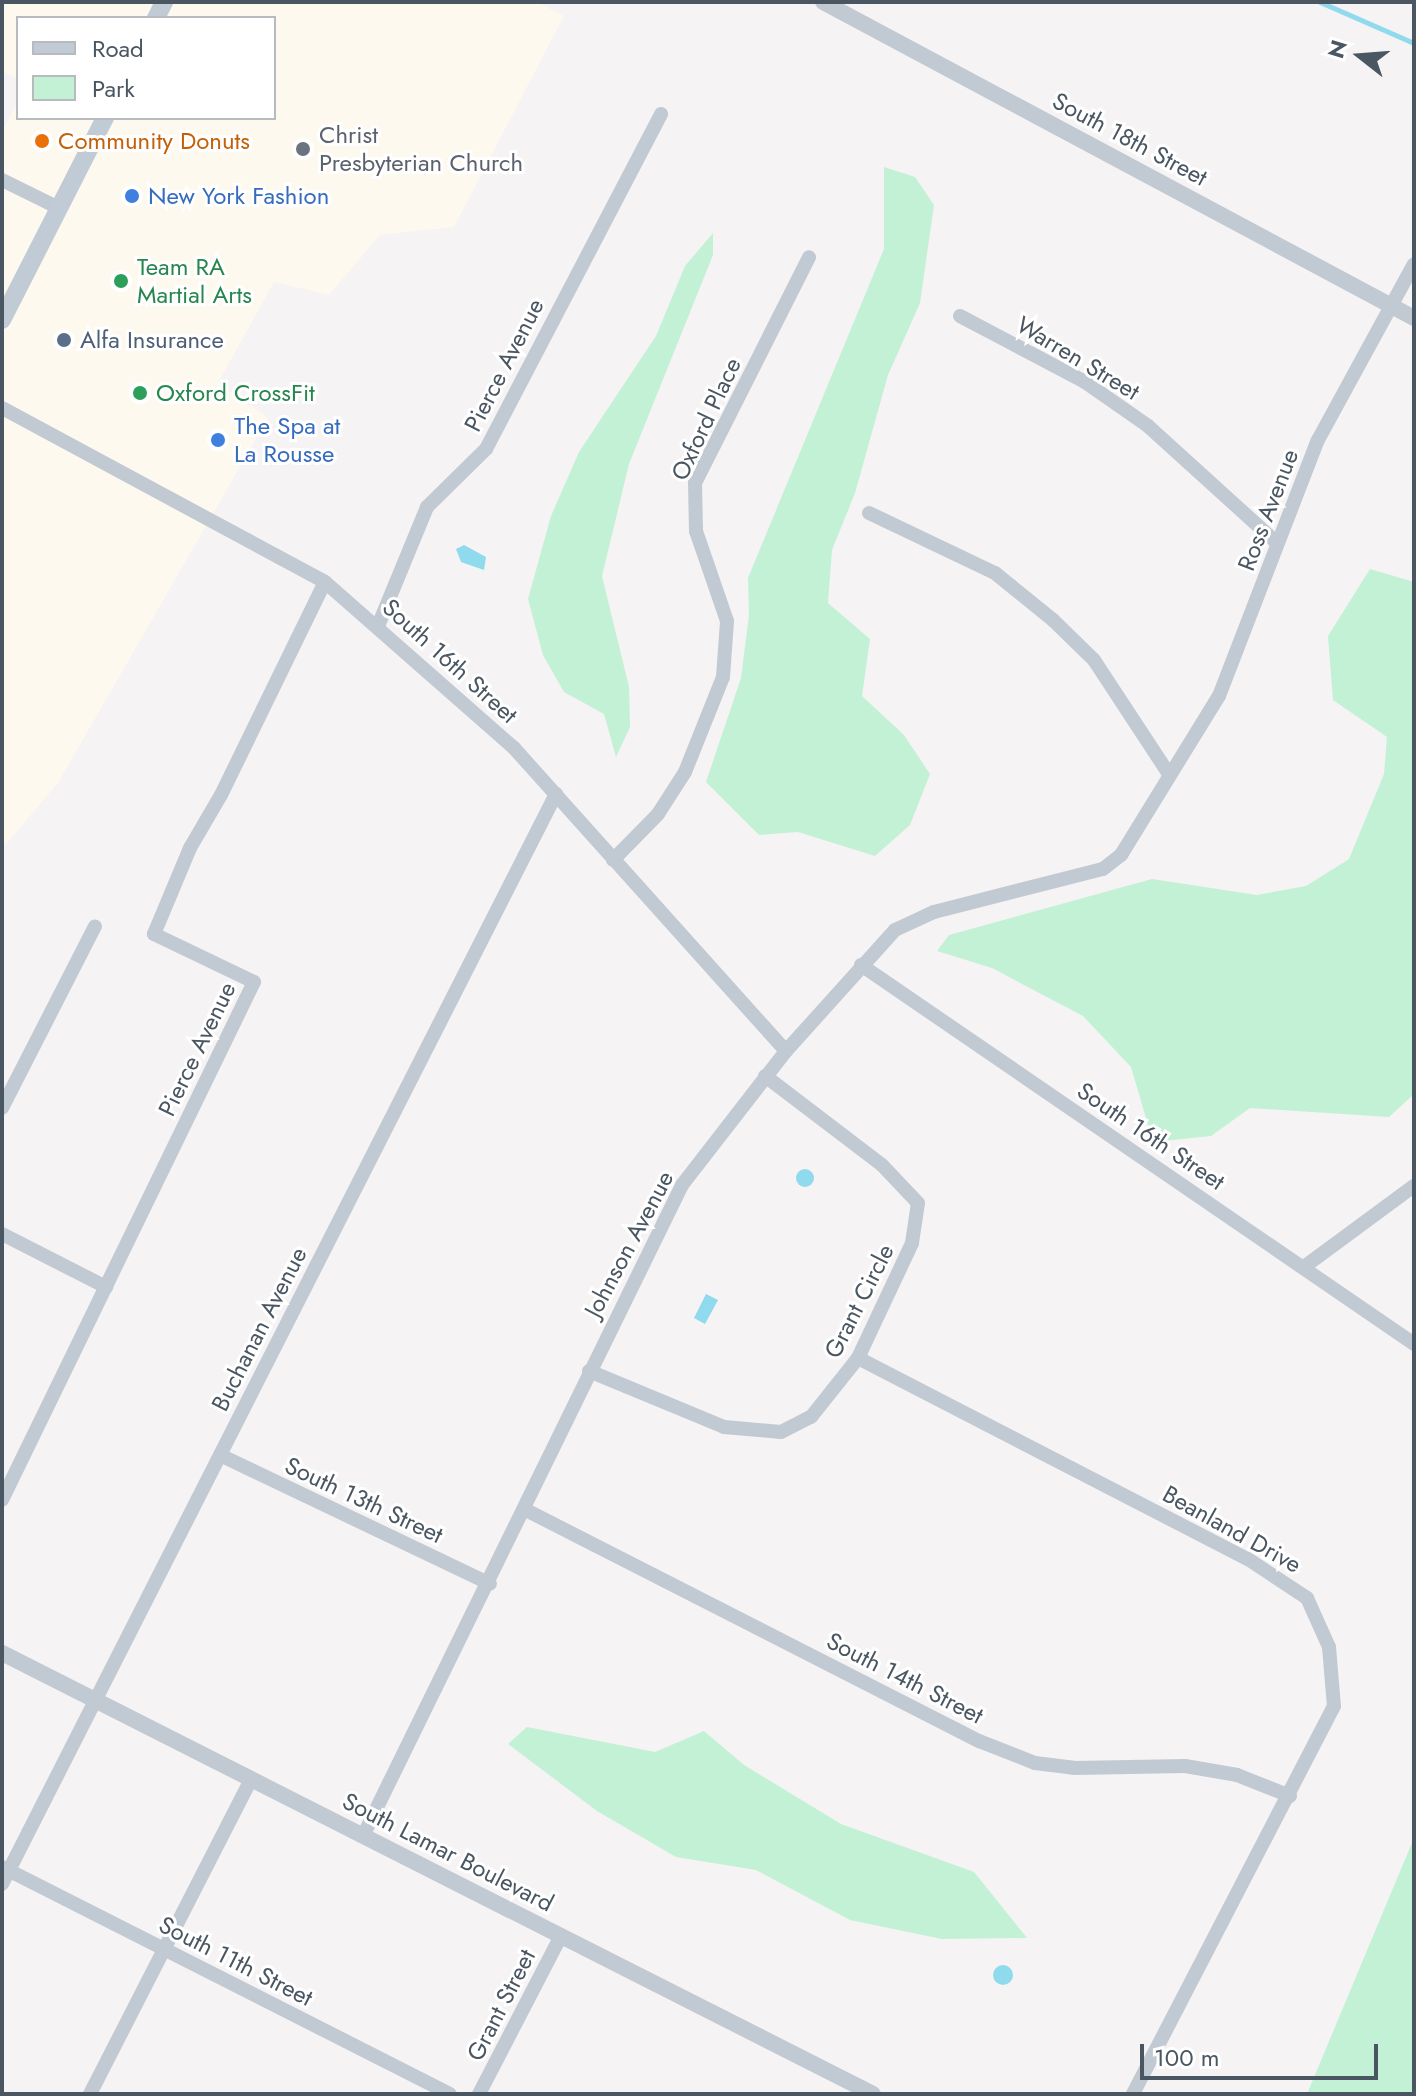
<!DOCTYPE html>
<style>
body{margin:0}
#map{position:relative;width:1416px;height:2096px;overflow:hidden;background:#f5f3f3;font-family:Jost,sans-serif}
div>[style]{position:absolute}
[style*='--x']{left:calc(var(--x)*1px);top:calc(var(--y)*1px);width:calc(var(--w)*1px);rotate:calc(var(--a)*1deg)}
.commercial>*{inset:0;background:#fdf9ef}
.green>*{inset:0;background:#c3f1d5}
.water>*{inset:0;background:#90daee}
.round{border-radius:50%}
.stream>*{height:5px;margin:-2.5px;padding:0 2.5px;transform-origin:2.5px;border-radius:2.5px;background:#90daee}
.minor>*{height:14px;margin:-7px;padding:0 7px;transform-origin:7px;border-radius:7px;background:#c1cad2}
.tertiary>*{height:16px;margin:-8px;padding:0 8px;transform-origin:8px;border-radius:8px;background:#c1cad2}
.secondary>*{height:18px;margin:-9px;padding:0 9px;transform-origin:9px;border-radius:9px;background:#c1cbd6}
.dots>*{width:22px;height:22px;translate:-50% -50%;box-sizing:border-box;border:4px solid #fff;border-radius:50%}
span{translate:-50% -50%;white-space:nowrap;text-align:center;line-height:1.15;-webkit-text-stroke:6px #fff;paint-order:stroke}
.worship-label{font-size:24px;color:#5b616d}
.left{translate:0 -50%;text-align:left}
.street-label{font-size:24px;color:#4a5661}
.food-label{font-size:24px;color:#c56008}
.shop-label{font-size:24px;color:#366cbe}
.leisure-label{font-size:24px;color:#27864d}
.service-label{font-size:24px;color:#4e5e75}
.frame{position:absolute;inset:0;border:4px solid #4a5661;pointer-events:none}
.legend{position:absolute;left:16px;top:16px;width:260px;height:104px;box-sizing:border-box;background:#fff;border:2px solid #b7bbc0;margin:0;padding:10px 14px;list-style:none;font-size:24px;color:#4a5661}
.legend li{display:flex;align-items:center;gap:16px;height:40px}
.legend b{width:40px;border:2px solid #b7bbc0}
.north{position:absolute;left:1320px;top:16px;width:80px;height:80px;-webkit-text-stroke:6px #fff;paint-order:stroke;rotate:287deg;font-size:22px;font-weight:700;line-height:32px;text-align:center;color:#4a5661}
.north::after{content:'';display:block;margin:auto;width:28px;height:36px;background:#4a5661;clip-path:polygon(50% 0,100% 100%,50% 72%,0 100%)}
.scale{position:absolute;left:1140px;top:2044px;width:238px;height:36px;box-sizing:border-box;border:4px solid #4a5661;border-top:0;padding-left:10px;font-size:24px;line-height:28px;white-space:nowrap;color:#4a5661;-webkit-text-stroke:6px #fff;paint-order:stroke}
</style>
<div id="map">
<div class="commercial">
<i style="clip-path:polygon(2px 2px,537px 2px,564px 16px,454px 227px,380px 235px,329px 295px,274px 282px,218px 383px,268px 418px,58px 783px,6px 844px,2px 843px,2px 131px,18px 102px,18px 118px,274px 118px,274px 18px,18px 18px,18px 79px,2px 71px)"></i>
</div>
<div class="green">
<i style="clip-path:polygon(884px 167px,915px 177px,934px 205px,920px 303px,888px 375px,855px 493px,832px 550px,828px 603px,870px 639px,862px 696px,904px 735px,930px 774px,910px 825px,875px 856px,798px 832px,759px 835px,706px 782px,741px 678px,749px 615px,748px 578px,884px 249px)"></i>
<i style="clip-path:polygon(713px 233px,713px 255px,629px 464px,602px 576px,629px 687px,630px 727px,616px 757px,604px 714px,564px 692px,543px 655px,528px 599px,551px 516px,579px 452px,656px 336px,685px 266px)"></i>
<i style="clip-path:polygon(1370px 569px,1414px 582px,1414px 1094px,1389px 1117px,1250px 1108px,1211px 1136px,1153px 1142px,1131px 1067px,1083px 1016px,992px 968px,937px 951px,949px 935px,1152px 879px,1257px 895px,1306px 886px,1349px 859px,1384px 774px,1387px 737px,1333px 700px,1328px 636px)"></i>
<i style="clip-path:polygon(527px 1727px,655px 1752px,704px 1731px,744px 1765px,841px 1824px,974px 1872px,1027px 1938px,942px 1939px,850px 1920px,756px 1870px,676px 1857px,597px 1811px,508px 1744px)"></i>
<i style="clip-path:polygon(1414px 1838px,1414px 2094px,1307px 2094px)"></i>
</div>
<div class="water">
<i style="clip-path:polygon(464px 545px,486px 557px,484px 570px,461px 562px,456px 549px)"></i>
<i class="round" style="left:796px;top:1169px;width:18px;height:18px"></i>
<i style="clip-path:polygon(706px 1294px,718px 1300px,705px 1324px,694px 1318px)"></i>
<i class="round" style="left:993px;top:1965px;width:20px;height:20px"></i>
</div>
<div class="stream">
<i style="--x:1320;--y:2;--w:103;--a:23.6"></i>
</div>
<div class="minor">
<i style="--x:2;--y:180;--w:64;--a:26.2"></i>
<i style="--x:960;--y:316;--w:141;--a:27.8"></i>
<i style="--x:1085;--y:382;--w:77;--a:34.9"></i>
<i style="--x:1148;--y:426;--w:173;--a:42.2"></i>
<i style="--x:2;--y:408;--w:367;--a:28.3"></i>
<i style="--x:325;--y:582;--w:252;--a:41.3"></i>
<i style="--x:514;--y:748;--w:407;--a:48.1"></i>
<i style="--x:869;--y:513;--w:140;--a:25.5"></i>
<i style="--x:995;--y:573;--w:75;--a:39"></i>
<i style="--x:1053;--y:620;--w:57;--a:44.3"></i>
<i style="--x:1094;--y:660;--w:136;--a:56.7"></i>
<i style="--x:378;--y:626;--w:129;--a:-67.6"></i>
<i style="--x:427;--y:507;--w:83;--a:-44.5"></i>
<i style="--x:486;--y:449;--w:378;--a:-62.4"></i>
<i style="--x:613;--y:860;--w:64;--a:-45.6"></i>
<i style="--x:658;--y:814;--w:50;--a:-57.3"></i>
<i style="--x:685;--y:772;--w:102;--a:-68.2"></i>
<i style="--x:723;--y:677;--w:56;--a:-85.9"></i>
<i style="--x:727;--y:621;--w:95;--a:-109"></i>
<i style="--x:696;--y:531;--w:48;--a:-91.2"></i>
<i style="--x:695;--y:483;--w:253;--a:-63.2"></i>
<i style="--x:861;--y:965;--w:670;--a:34.42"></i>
<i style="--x:2;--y:1108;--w:204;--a:-62.9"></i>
<i style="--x:2;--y:1234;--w:117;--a:27"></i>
<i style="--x:1304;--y:1267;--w:137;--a:-36.4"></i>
<i style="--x:858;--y:1358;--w:439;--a:27.3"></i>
<i style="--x:1248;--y:1559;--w:71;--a:33.5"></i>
<i style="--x:1307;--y:1598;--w:54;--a:65.8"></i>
<i style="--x:1329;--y:1647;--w:59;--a:85.2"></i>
<i style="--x:1334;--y:1706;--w:437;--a:117.4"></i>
<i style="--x:589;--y:1371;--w:146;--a:22.5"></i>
<i style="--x:724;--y:1427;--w:57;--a:5"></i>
<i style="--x:781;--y:1432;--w:34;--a:-27"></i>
<i style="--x:811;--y:1417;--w:75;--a:-51.5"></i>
<i style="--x:858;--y:1358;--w:127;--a:-64.8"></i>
<i style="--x:912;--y:1243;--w:40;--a:-81.5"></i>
<i style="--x:918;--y:1203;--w:52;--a:-133.5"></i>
<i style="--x:882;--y:1165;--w:147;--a:-142.7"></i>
<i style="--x:220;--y:1455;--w:299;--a:25.5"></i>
<i style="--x:2;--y:1500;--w:576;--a:-64.06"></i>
<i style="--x:254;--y:982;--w:111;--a:-154.4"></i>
<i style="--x:154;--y:934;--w:93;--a:-67.3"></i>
<i style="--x:190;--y:848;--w:61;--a:-59.7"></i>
<i style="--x:221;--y:795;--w:237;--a:-64"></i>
<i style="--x:524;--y:1509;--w:511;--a:27.02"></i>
<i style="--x:979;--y:1741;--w:60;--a:21.4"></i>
<i style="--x:1035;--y:1763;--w:39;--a:7"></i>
<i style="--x:1074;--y:1768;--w:111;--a:-1"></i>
<i style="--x:1185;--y:1766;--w:53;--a:9.8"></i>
<i style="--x:1237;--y:1775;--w:57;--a:21.6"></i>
<i style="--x:363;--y:1836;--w:725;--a:-63.89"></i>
<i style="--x:682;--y:1185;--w:170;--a:-52.2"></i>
<i style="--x:786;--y:1051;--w:163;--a:-48"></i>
<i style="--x:895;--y:930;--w:43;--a:-24.8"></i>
<i style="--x:934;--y:912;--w:174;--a:-14.3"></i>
<i style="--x:1103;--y:869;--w:23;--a:-38"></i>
<i style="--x:1121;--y:855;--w:187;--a:-58.4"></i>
<i style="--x:1219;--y:696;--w:274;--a:-68.9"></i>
<i style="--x:1318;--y:440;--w:200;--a:-61.4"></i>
<i style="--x:2;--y:1867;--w:502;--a:26.87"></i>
<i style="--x:2;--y:1884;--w:1223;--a:-63.06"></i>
<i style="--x:90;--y:2094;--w:354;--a:-62.9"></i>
<i style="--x:479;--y:2094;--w:178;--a:-62.6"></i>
</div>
<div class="tertiary">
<i style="--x:823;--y:2;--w:670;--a:28.13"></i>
<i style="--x:2;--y:1653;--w:976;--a:26.85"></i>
</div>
<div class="secondary">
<i style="--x:156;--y:18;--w:18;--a:-63"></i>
<i style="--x:2;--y:320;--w:227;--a:-63"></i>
</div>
<div class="dots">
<i style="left:42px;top:141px;background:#e8710a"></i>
<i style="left:303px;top:149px;background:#6b7280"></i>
<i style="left:132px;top:196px;background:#3f7fe0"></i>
<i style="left:121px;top:281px;background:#2e9e5b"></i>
<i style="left:64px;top:340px;background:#5c6f8a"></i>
<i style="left:140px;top:393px;background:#2e9e5b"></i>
<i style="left:218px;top:440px;background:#3f7fe0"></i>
</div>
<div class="worship-label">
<span class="left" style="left:319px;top:149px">Christ<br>Presbyterian Church</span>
</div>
<div class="street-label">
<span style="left:1130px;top:139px;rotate:28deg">South 18th Street</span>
<span style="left:1078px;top:358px;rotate:31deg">Warren Street</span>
<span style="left:504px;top:365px;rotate:-63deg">Pierce Avenue</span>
<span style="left:706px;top:419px;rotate:-65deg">Oxford Place</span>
<span style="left:1268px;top:510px;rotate:-69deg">Ross Avenue</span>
<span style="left:450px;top:661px;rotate:42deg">South 16th Street</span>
<span style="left:197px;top:1049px;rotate:-64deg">Pierce Avenue</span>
<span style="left:1151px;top:1136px;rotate:34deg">South 16th Street</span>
<span style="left:629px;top:1244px;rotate:-62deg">Johnson Avenue</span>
<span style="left:859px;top:1301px;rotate:-63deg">Grant Circle</span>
<span style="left:259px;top:1329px;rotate:-63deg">Buchanan Avenue</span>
<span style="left:364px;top:1500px;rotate:25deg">South 13th Street</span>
<span style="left:1232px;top:1529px;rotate:29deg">Beanland Drive</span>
<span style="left:905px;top:1678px;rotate:27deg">South 14th Street</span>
<span style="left:448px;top:1852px;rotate:27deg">South Lamar Boulevard</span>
<span style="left:236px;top:1961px;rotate:27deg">South 11th Street</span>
<span style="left:501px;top:2005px;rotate:-63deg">Grant Street</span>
</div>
<div class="food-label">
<span class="left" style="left:58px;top:141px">Community Donuts</span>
</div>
<div class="shop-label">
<span class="left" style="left:148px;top:196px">New York Fashion</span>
<span class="left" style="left:234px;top:440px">The Spa at<br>La Rousse</span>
</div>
<div class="leisure-label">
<span class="left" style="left:137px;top:281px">Team RA<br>Martial Arts</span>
<span class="left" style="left:156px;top:393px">Oxford CrossFit</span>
</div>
<div class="service-label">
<span class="left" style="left:80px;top:340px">Alfa Insurance</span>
</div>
<div class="frame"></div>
<ul class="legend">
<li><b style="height:10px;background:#c1cbd6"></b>Road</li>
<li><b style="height:22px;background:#c3f1d5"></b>Park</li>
</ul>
<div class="north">N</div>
<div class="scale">100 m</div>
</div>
